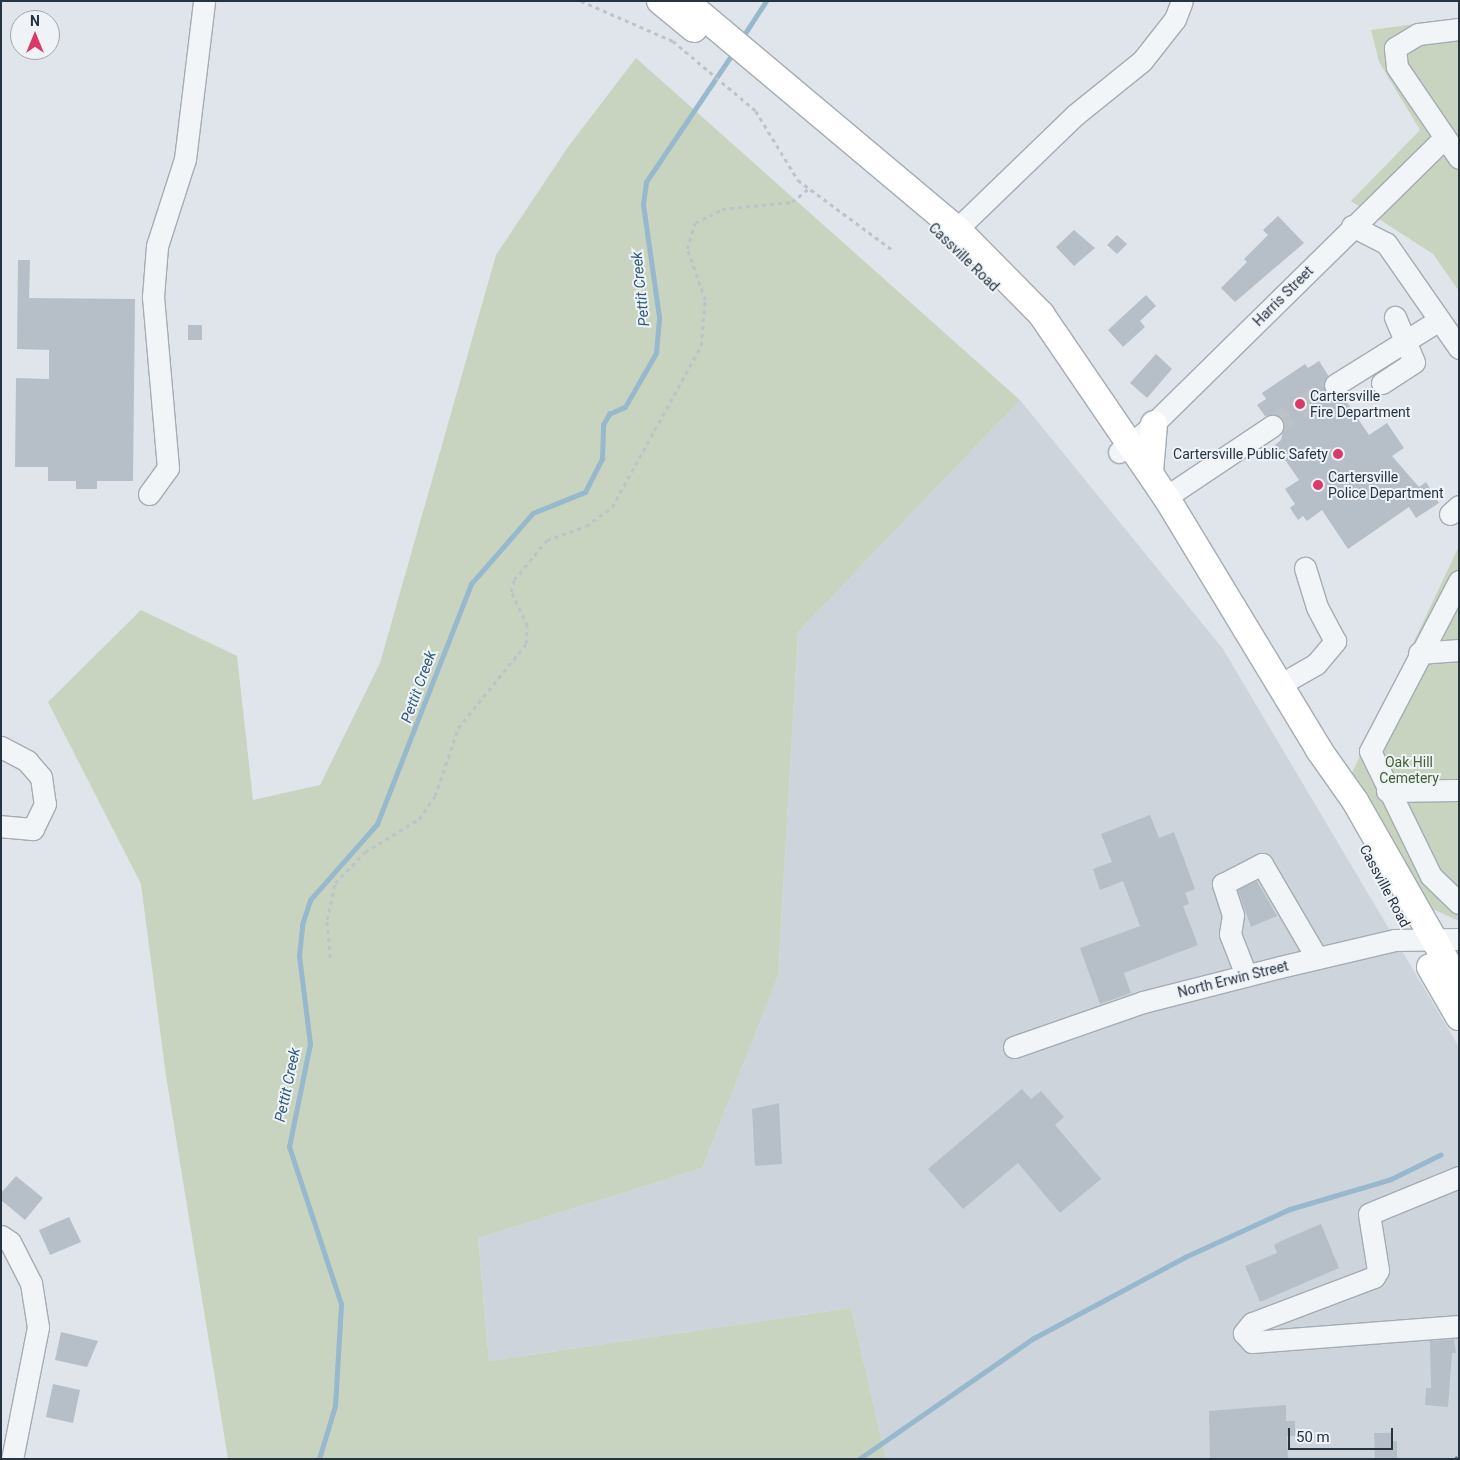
<!DOCTYPE html>
<style>
body{margin:0}
#map{position:relative;width:1460px;height:1460px;overflow:hidden;background:#dfe5ea;font-family:Roboto,sans-serif}
div>[style]{position:absolute}
[style*='--x']{left:calc(var(--x)*1px);top:calc(var(--y)*1px);width:calc(var(--w)*1px);rotate:calc(var(--a)*1deg)}
.built>*{inset:0;background:#cdd4dc}
.green>*{inset:0;background:#c8d4bf}
.stream>*{height:4.5px;margin:-2.25px;padding:0 2.25px;transform-origin:2.25px;border-radius:2.25px;background:#97b8cd}
.building>*{inset:0;background:#b6bfc7}
.minor-tunnel>*{height:21px;margin-top:-10.5px;transform-origin:0;background:repeating-linear-gradient(90deg,#bac2c8 0 21px,transparent 0 32px)}
.path>*{height:2.5px;margin-top:-1.25px;transform-origin:0;background:repeating-linear-gradient(90deg,#bdc3c9 0 4px,transparent 0 8px)}
.roads{filter:drop-shadow(1px 0 #a4acb4) drop-shadow(-1px 0 #a4acb4) drop-shadow(0 1px #a4acb4) drop-shadow(0 -1px #a4acb4)}
.minor>*{height:21px;margin:-10.5px;padding:0 10.5px;transform-origin:10.5px;border-radius:10.5px;background:#f2f5f8}
.major>*{height:26px;margin:-13px;padding:0 13px;transform-origin:13px;border-radius:13px;background:#fff}
.rail>*{height:4px;margin-top:-2px;transform-origin:0;background:repeating-linear-gradient(90deg,#778695 0 2.5px,transparent 0 7.5px)}
.dots>*{width:14px;height:14px;translate:-50% -50%;box-sizing:border-box;border:2px solid #eff3f7;border-radius:50%}
span{translate:-50% -50%;white-space:nowrap;text-align:center;line-height:1.15;-webkit-text-stroke:4px #eff3f7;paint-order:stroke}
.street-label{font-size:14px;color:#263442}
.poi-label{font-size:14px;color:#263442}
.left{translate:0 -50%;text-align:left}
.right{translate:-100% -50%;text-align:right}
.park-label{font-size:14px;color:#415f32}
.water-label{font-size:15px;color:#2d5a7a;font-style:italic}
.frame{position:absolute;inset:0;border:2px solid #263442;pointer-events:none}
.north{position:absolute;left:10px;top:10px;width:50px;height:50px;box-sizing:border-box;background:#eff3f7;border:1px solid #9fa7af;border-radius:50%;rotate:0deg;font-size:14px;font-weight:700;line-height:20px;text-align:center;color:#263442}
.north::after{content:'';display:block;margin:auto;width:18px;height:22px;background:#db3867;clip-path:polygon(50% 0,100% 100%,50% 72%,0 100%)}
.scale{position:absolute;left:1288px;top:1428px;width:105px;height:22px;box-sizing:border-box;border:2px solid #263442;border-top:0;padding-left:6px;font-size:15px;line-height:18px;white-space:nowrap;color:#263442;-webkit-text-stroke:4px #eff3f7;paint-order:stroke}
</style>
<div id="map">
<div class="built">
<i style="clip-path:polygon(1020px 400px,1223px 649px,1459px 1047px,1459px 1459px,886px 1459px,851px 1308px,489px 1361px,478px 1238px,702px 1168px,778px 976px,798px 632px)"></i>
</div>
<div class="green">
<i style="clip-path:polygon(1459px 18px,1459px 291px,1433px 254px,1351px 201px,1420px 130px,1379px 62px,1371px 30px)"></i>
<i style="clip-path:polygon(636px 58px,1020px 400px,798px 632px,778px 976px,702px 1168px,478px 1238px,489px 1361px,851px 1308px,886px 1459px,228px 1459px,166px 1076px,141px 884px,48px 702px,141px 610px,237px 656px,253px 800px,320px 785px,380px 663px,496px 255px,568px 147px)"></i>
<i style="clip-path:polygon(1459px 546px,1459px 921px,1428px 907px,1352px 773px)"></i>
</div>
<div class="stream">
<i style="--x:742;--y:38;--w:44;--a:-57"></i>
<i style="--x:319;--y:1459;--w:55;--a:-73.2"></i>
<i style="--x:335;--y:1406;--w:102;--a:-86.6"></i>
<i style="--x:341;--y:1304;--w:165;--a:-108.3"></i>
<i style="--x:289;--y:1147;--w:105;--a:-78.5"></i>
<i style="--x:310;--y:1044;--w:89;--a:-97.1"></i>
<i style="--x:299;--y:956;--w:31;--a:-84"></i>
<i style="--x:302;--y:925;--w:26;--a:-72"></i>
<i style="--x:310;--y:900;--w:101;--a:-48.6"></i>
<i style="--x:377;--y:824;--w:258;--a:-68.6"></i>
<i style="--x:471;--y:584;--w:94;--a:-48.9"></i>
<i style="--x:533;--y:513;--w:56;--a:-22"></i>
<i style="--x:585;--y:492;--w:38;--a:-63"></i>
<i style="--x:602;--y:458;--w:33;--a:-88"></i>
<i style="--x:603;--y:425;--w:13;--a:-61"></i>
<i style="--x:609;--y:414;--w:17;--a:-24"></i>
<i style="--x:625;--y:407;--w:62;--a:-60.1"></i>
<i style="--x:656;--y:353;--w:36;--a:-85"></i>
<i style="--x:659;--y:317;--w:114;--a:-98.1"></i>
<i style="--x:643;--y:204;--w:22;--a:-82"></i>
<i style="--x:646;--y:182;--w:156;--a:-56"></i>
<i style="--x:859;--y:1459;--w:213;--a:-34.7"></i>
<i style="--x:1034;--y:1338;--w:171;--a:-28.2"></i>
<i style="--x:1185;--y:1257;--w:115;--a:-24.6"></i>
<i style="--x:1290;--y:1209;--w:105;--a:-16.5"></i>
<i style="--x:1391;--y:1179;--w:55;--a:-26.1"></i>
</div>
<div class="building">
<i style="clip-path:polygon(1278px 216px,1304px 243px,1235px 302px,1221px 288px,1247px 262px,1244px 259px,1268px 235px,1263px 230px)"></i>
<i style="clip-path:polygon(1074px 230px,1095px 248px,1074px 266px,1056px 247px)"></i>
<i style="clip-path:polygon(1117px 235px,1127px 244px,1117px 254px,1107px 245px)"></i>
<i style="clip-path:polygon(18px 260px,30px 260px,29px 298px,135px 299px,133px 481px,97px 481px,97px 489px,76px 489px,76px 481px,48px 481px,48px 467px,15px 467px,16px 378px,49px 379px,49px 350px,17px 349px)"></i>
<i style="clip-path:polygon(1146px 295px,1156px 306px,1140px 321px,1145px 327px,1123px 347px,1108px 330px)"></i>
<i style="clip-path:polygon(188px 325px,202px 325px,202px 340px,188px 340px)"></i>
<i style="clip-path:polygon(1156px 354px,1172px 369px,1147px 398px,1130px 383px)"></i>
<i style="clip-path:polygon(1319px 361px,1328px 375px,1325px 392px,1342px 395px,1369px 435px,1387px 423px,1404px 448px,1392px 456px,1419px 487px,1426px 482px,1439px 503px,1416px 518px,1409px 507px,1348px 549px,1322px 510px,1307px 521px,1303px 516px,1298px 520px,1290px 508px,1295px 504px,1285px 489px,1299px 480px,1275px 445px,1281px 440px,1284px 425px,1277px 415px,1265px 416px,1257px 405px,1266px 399px,1262px 393px,1305px 364px,1308px 368px)"></i>
<i style="clip-path:polygon(1150px 815px,1159px 838px,1174px 832px,1195px 889px,1185px 893px,1189px 904px,1183px 906px,1198px 945px,1124px 973px,1131px 993px,1100px 1004px,1080px 948px,1140px 926px,1123px 881px,1100px 890px,1093px 869px,1112px 862px,1101px 834px)"></i>
<i style="clip-path:polygon(1257px 881px,1277px 916px,1251px 927px,1238px 890px)"></i>
<i style="clip-path:polygon(1022px 1089px,1031px 1099px,1041px 1091px,1064px 1117px,1055px 1125px,1101px 1179px,1060px 1213px,1018px 1163px,963px 1209px,928px 1169px)"></i>
<i style="clip-path:polygon(779px 1103px,782px 1164px,755px 1166px,752px 1109px)"></i>
<i style="clip-path:polygon(16px 1176px,43px 1198px,25px 1220px,1px 1200px,1px 1193px)"></i>
<i style="clip-path:polygon(69px 1217px,81px 1242px,50px 1255px,39px 1230px)"></i>
<i style="clip-path:polygon(1321px 1224px,1339px 1268px,1260px 1302px,1245px 1266px,1277px 1253px,1274px 1245px,1281px 1241px)"></i>
<i style="clip-path:polygon(61px 1332px,98px 1341px,87px 1367px,55px 1360px)"></i>
<i style="clip-path:polygon(1454px 1339px,1456px 1353px,1452px 1353px,1448px 1407px,1425px 1405px,1426px 1388px,1431px 1388px,1430px 1341px)"></i>
<i style="clip-path:polygon(53px 1384px,80px 1390px,73px 1423px,46px 1417px)"></i>
<i style="clip-path:polygon(1286px 1405px,1286px 1421px,1295px 1421px,1295px 1436px,1287px 1436px,1288px 1459px,1210px 1459px,1209px 1411px)"></i>
<i style="clip-path:polygon(1374px 1433px,1391px 1433px,1391px 1441px,1397px 1441px,1397px 1459px,1375px 1459px)"></i>
</div>
<div class="minor-tunnel">
<i style="--x:1272;--y:426;--w:75;--a:-33.1"></i>
</div>
<div class="path">
<i style="--x:581;--y:1;--w:100;--a:23.5"></i>
<i style="--x:673;--y:41;--w:109;--a:40.1"></i>
<i style="--x:756;--y:111;--w:81;--a:58.7"></i>
<i style="--x:798;--y:180;--w:119;--a:36.5"></i>
<i style="--x:330;--y:958;--w:38;--a:-95"></i>
<i style="--x:327;--y:920;--w:38;--a:-78"></i>
<i style="--x:335;--y:883;--w:43;--a:-45.9"></i>
<i style="--x:365;--y:852;--w:63;--a:-31.4"></i>
<i style="--x:419;--y:819;--w:28;--a:-55"></i>
<i style="--x:435;--y:796;--w:72;--a:-71.3"></i>
<i style="--x:458;--y:728;--w:108;--a:-51"></i>
<i style="--x:526;--y:644;--w:18;--a:-87"></i>
<i style="--x:527;--y:626;--w:38;--a:-115"></i>
<i style="--x:511;--y:592;--w:12;--a:-76"></i>
<i style="--x:514;--y:580;--w:52;--a:-50.5"></i>
<i style="--x:547;--y:540;--w:41;--a:-19.7"></i>
<i style="--x:586;--y:526;--w:32;--a:-36"></i>
<i style="--x:612;--y:507;--w:184;--a:-61.1"></i>
<i style="--x:701;--y:346;--w:46;--a:-85"></i>
<i style="--x:705;--y:300;--w:54;--a:-109.4"></i>
<i style="--x:687;--y:249;--w:27;--a:-73"></i>
<i style="--x:695;--y:223;--w:30;--a:-27"></i>
<i style="--x:722;--y:209;--w:70;--a:-5.7"></i>
<i style="--x:792;--y:202;--w:22;--a:-39"></i>
</div>
<div class="roads">
<div class="minor">
<i style="--x:1459;--y:29;--w:41;--a:173"></i>
<i style="--x:1418;--y:34;--w:27;--a:149"></i>
<i style="--x:1395;--y:48;--w:19;--a:84"></i>
<i style="--x:1397;--y:67;--w:110;--a:55.7"></i>
<i style="--x:1352;--y:226;--w:38;--a:27"></i>
<i style="--x:1386;--y:243;--w:128;--a:55.2"></i>
<i style="--x:957;--y:229;--w:164;--a:-44"></i>
<i style="--x:1075;--y:115;--w:86;--a:-38.9"></i>
<i style="--x:1142;--y:61;--w:53;--a:-51.8"></i>
<i style="--x:1175;--y:19;--w:19;--a:-69"></i>
<i style="--x:1382;--y:383;--w:38;--a:-33"></i>
<i style="--x:1414;--y:362;--w:49;--a:-112.9"></i>
<i style="--x:1335;--y:385;--w:123;--a:-32"></i>
<i style="--x:1119;--y:452;--w:30;--a:-37"></i>
<i style="--x:1143;--y:434;--w:422;--a:-44.5"></i>
<i style="--x:149;--y:494;--w:32;--a:-54"></i>
<i style="--x:168;--y:468;--w:172;--a:-95"></i>
<i style="--x:153;--y:297;--w:51;--a:-85.5"></i>
<i style="--x:157;--y:246;--w:91;--a:-72.2"></i>
<i style="--x:185;--y:159;--w:159;--a:-83.1"></i>
<i style="--x:1166;--y:497;--w:128;--a:-33.8"></i>
<i style="--x:1450;--y:514;--w:12;--a:-42"></i>
<i style="--x:1459;--y:581;--w:192;--a:117.6"></i>
<i style="--x:1370;--y:751;--w:139;--a:64"></i>
<i style="--x:1431;--y:876;--w:39;--a:44"></i>
<i style="--x:1419;--y:653;--w:40;--a:-4.3"></i>
<i style="--x:1281;--y:684;--w:40;--a:-29.7"></i>
<i style="--x:1316;--y:664;--w:30;--a:-50"></i>
<i style="--x:1335;--y:641;--w:38;--a:-118"></i>
<i style="--x:1317;--y:607;--w:41;--a:-107.1"></i>
<i style="--x:1;--y:747;--w:30;--a:28"></i>
<i style="--x:27;--y:761;--w:21;--a:49"></i>
<i style="--x:41;--y:777;--w:27;--a:82"></i>
<i style="--x:45;--y:804;--w:28;--a:116"></i>
<i style="--x:33;--y:829;--w:32;--a:-175"></i>
<i style="--x:1387;--y:791;--w:72;--a:-0.8"></i>
<i style="--x:1246;--y:975;--w:44;--a:-111.3"></i>
<i style="--x:1230;--y:934;--w:19;--a:-81"></i>
<i style="--x:1233;--y:915;--w:33;--a:-108"></i>
<i style="--x:1223;--y:884;--w:44;--a:-27.1"></i>
<i style="--x:1262;--y:864;--w:109;--a:59.7"></i>
<i style="--x:1014;--y:1047;--w:137;--a:-19.2"></i>
<i style="--x:1143;--y:1002;--w:141;--a:-14.3"></i>
<i style="--x:1280;--y:967;--w:118;--a:-13.2"></i>
<i style="--x:1395;--y:940;--w:64;--a:-0.9"></i>
<i style="--x:1459;--y:1177;--w:97;--a:157.7"></i>
<i style="--x:1369;--y:1214;--w:57;--a:80.9"></i>
<i style="--x:1378;--y:1270;--w:8;--a:120"></i>
<i style="--x:1374;--y:1277;--w:130;--a:159.3"></i>
<i style="--x:1252;--y:1323;--w:13;--a:129"></i>
<i style="--x:1244;--y:1333;--w:12;--a:48"></i>
<i style="--x:1252;--y:1342;--w:208;--a:-4.4"></i>
<i style="--x:1;--y:1236;--w:11;--a:34"></i>
<i style="--x:10;--y:1242;--w:46;--a:62.9"></i>
<i style="--x:31;--y:1283;--w:45;--a:81"></i>
<i style="--x:38;--y:1327;--w:135;--a:101.1"></i>
</div>
<div class="major">
<i style="--x:660;--y:1;--w:44;--a:39.5"></i>
<i style="--x:685;--y:1;--w:355;--a:40"></i>
<i style="--x:957;--y:229;--w:120;--a:45.3"></i>
<i style="--x:1041;--y:314;--w:222;--a:55.7"></i>
<i style="--x:1166;--y:497;--w:296;--a:58.8"></i>
<i style="--x:1319;--y:750;--w:62;--a:54.8"></i>
<i style="--x:1355;--y:801;--w:210;--a:60.3"></i>
<i style="--x:1150;--y:472;--w:48;--a:-85.2"></i>
<i style="--x:1430;--y:967;--w:58;--a:59.9"></i>
</div>
</div>
<div class="rail">
<i style="--x:1456;--y:1459;--w:4;--a:-45"></i>
</div>
<div class="dots">
<i style="left:1300px;top:404px;background:#db3867"></i>
<i style="left:1338px;top:454px;background:#db3867"></i>
<i style="left:1318px;top:485px;background:#db3867"></i>
</div>
<div class="street-label">
<span style="left:964px;top:257px;rotate:44deg">Cassville Road</span>
<span style="left:1283px;top:296px;rotate:-45deg">Harris Street</span>
<span style="left:1385px;top:886px;rotate:62deg">Cassville Road</span>
<span style="left:1233px;top:979px;rotate:-14deg">North Erwin Street</span>
</div>
<div class="poi-label">
<span class="left" style="left:1310px;top:404px">Cartersville<br>Fire Department</span>
<span class="right" style="left:1328px;top:454px">Cartersville Public Safety</span>
<span class="left" style="left:1328px;top:485px">Cartersville<br>Police Department</span>
</div>
<div class="park-label">
<span style="left:1409px;top:770px">Oak Hill<br>Cemetery</span>
</div>
<div class="water-label">
<span style="left:641px;top:289px;rotate:-96deg">Pettit Creek</span>
<span style="left:419px;top:687px;rotate:-70deg">Pettit Creek</span>
<span style="left:288px;top:1085px;rotate:-78deg">Pettit Creek</span>
</div>
<div class="frame"></div>
<div class="north">N</div>
<div class="scale">50 m</div>
</div>
